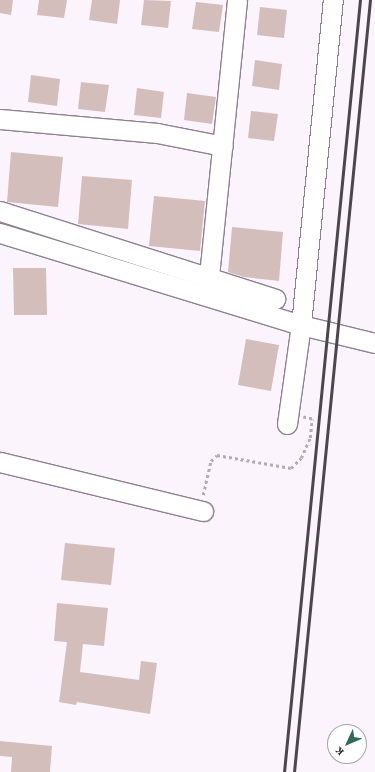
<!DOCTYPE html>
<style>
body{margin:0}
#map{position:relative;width:375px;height:772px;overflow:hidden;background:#fcf4fd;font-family:"Crimson Pro",serif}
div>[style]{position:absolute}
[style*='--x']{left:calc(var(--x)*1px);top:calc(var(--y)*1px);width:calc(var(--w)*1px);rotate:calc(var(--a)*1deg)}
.building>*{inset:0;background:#d4bebc}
.path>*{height:2.5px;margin-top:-1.25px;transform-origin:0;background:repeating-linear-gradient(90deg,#b3acb4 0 3px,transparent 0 6px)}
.roads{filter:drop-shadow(1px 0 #8d8190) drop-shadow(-1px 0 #8d8190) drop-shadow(0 1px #8d8190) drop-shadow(0 -1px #8d8190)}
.minor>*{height:19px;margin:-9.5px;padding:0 9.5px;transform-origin:9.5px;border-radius:9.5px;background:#fff}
.rail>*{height:3px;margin:-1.5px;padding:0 1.5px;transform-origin:1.5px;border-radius:1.5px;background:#4c474c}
span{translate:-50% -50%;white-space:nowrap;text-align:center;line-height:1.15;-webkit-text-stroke:3.5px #fff;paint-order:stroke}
.north{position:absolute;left:327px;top:724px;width:40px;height:40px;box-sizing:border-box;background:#fff;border:1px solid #a6a4a6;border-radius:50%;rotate:226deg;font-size:11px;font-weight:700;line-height:16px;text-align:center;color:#201b20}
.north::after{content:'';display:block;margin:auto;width:14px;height:18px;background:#316b55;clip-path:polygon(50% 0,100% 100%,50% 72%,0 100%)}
</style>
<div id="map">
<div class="building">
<i style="clip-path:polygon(0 0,13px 0,11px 15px,0 13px)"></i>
<i style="clip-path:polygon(39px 0,67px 0,64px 18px,37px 15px)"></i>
<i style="clip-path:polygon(92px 0,120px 0,117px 24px,89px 20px)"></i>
<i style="clip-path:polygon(144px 0,171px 1px,168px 28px,141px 25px)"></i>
<i style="clip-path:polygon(196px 2px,223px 5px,219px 32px,192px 29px)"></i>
<i style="clip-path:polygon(260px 7px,287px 10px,284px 38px,257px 35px)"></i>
<i style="clip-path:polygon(255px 60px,282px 64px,279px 90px,252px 86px)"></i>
<i style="clip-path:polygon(31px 75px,60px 79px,57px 106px,28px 102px)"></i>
<i style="clip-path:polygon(81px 82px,109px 85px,105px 112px,78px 109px)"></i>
<i style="clip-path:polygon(137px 88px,164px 92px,161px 118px,134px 115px)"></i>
<i style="clip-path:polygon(187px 93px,216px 97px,212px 124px,184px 120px)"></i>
<i style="clip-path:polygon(251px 111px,278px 114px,274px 141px,248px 138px)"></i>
<i style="clip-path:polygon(11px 152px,63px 157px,58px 207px,7px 202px)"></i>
<i style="clip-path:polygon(82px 176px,132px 180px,128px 229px,78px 224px)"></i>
<i style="clip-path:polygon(154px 196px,205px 201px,200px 251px,149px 246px)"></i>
<i style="clip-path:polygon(232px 227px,283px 232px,279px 281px,244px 277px,228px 272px)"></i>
<i style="clip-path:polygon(13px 268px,46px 268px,47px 315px,14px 315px)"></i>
<i style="clip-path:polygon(246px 339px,279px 345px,271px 391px,238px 385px)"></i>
<i style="clip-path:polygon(65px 543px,115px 548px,111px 585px,61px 580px)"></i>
<i style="clip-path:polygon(57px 603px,108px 608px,104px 646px,83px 644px,80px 672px,139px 680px,141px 661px,157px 663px,150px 714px,77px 702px,76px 705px,59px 702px,67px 642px,54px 641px)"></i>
<i style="clip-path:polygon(0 741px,52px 746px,50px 772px,11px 772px,12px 757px,0 756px)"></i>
</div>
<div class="path">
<i style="--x:203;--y:495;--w:35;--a:-77"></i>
<i style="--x:211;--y:461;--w:8;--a:-45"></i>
<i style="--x:217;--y:455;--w:75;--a:10"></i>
<i style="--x:291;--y:468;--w:14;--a:-45"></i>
<i style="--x:301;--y:458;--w:22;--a:-66"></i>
<i style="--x:310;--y:438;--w:19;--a:-84"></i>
<i style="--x:312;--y:419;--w:9;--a:-167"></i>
</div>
<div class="roads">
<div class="minor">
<i style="--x:0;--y:119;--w:158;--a:5.1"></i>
<i style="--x:157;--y:133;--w:67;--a:11.1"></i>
<i style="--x:0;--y:211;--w:289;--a:17.7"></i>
<i style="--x:0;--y:233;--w:315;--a:17"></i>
<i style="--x:301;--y:325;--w:76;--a:13.7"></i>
<i style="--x:209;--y:276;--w:277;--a:-84.2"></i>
<i style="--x:287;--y:424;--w:100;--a:-82"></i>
<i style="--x:301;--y:325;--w:327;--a:-84.4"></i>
<i style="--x:0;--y:462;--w:209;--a:13.6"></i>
</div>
</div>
<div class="rail">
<i style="--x:284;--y:772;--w:776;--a:-84.38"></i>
<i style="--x:294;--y:772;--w:776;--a:-84.38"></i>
</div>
<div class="north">K</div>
</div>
